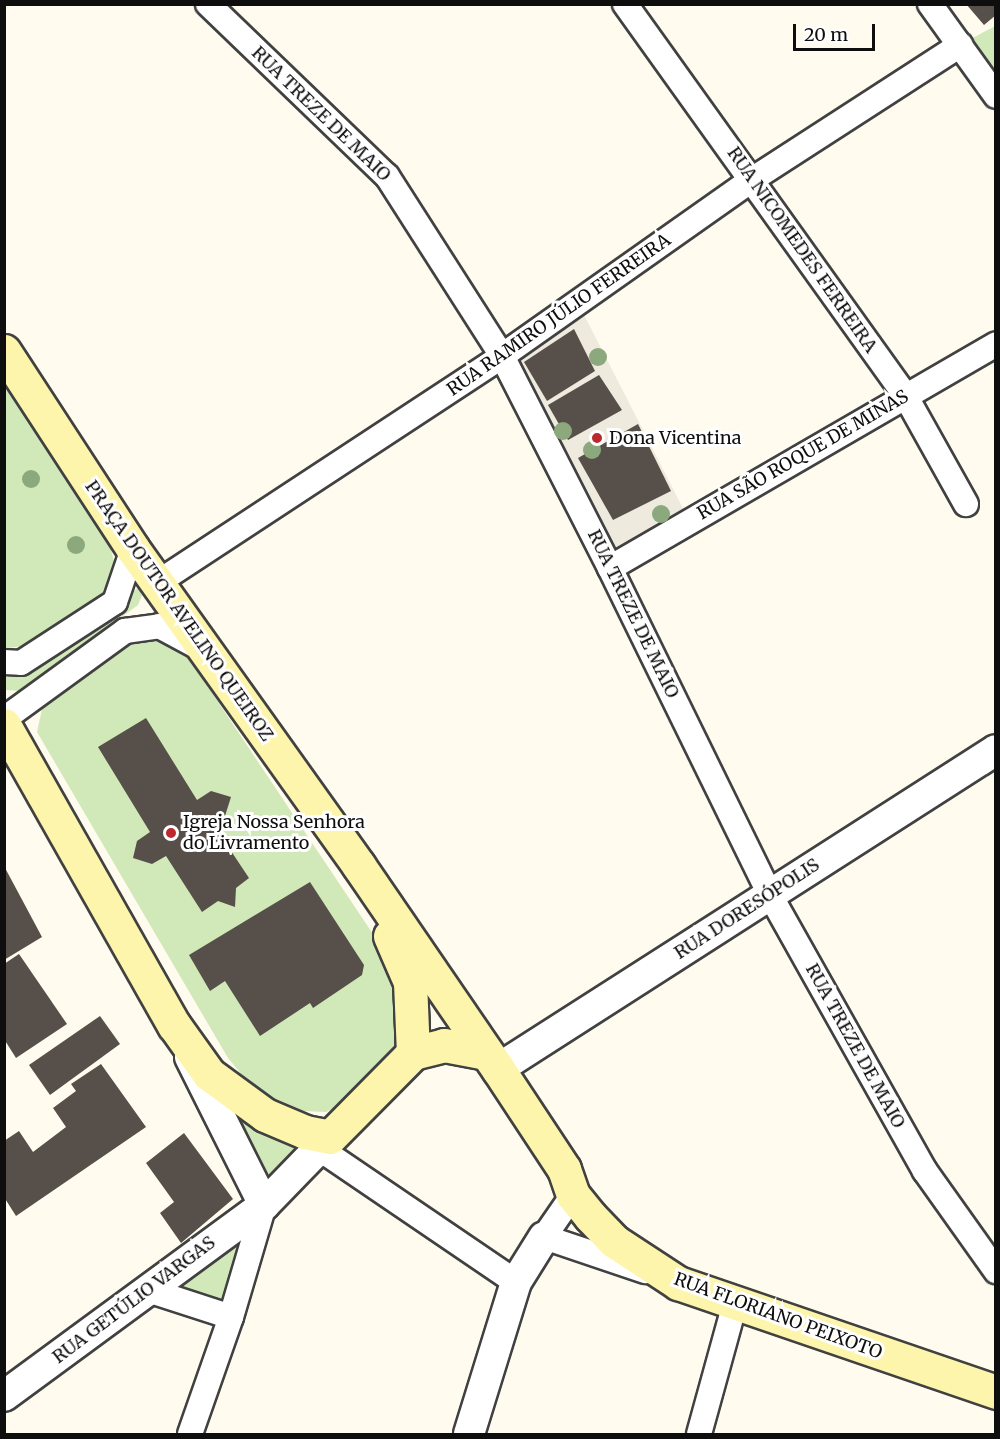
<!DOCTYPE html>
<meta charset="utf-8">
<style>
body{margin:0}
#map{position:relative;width:1000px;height:1439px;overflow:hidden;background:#fffcef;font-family:Merriweather,serif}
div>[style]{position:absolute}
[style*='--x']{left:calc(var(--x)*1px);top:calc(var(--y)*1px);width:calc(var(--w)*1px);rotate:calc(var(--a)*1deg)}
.green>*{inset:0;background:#d1e8b9}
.plaza>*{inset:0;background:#eeeade}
.building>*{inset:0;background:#564f4a}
.roads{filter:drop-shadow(2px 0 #414141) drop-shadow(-2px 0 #414141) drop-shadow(0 2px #414141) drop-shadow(0 -2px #414141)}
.minor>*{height:24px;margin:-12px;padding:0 12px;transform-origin:12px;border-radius:12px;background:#fff}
.tertiary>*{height:30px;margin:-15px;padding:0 15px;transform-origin:15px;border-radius:15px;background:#fff}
.secondary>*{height:33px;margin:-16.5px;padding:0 16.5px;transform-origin:16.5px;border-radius:16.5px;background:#fdf5ab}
.trees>*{width:18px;height:18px;margin:-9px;border-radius:50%;background:#8ca87d}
.dots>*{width:16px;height:16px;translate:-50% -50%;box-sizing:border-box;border:3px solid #fff;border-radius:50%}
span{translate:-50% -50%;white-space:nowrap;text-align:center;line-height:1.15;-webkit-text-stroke:6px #fff;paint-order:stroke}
.street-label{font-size:18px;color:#0e0e0e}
.poi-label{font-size:18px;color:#0e0e0e}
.left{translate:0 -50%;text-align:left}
.frame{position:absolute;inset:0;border:6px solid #0e0e0e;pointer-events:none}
.scale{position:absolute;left:793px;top:24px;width:82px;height:27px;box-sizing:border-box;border:3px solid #0e0e0e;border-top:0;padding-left:8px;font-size:18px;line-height:21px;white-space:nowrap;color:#0e0e0e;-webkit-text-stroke:4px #fff;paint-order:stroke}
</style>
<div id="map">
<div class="green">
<i style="clip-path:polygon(995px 26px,995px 79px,969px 40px)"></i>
<i style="clip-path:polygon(4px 375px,105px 529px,116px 568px,103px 595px,24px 646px,7px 648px,4px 648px)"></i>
<i style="clip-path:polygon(138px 588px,142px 595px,138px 605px,20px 691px,5px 690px,4px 673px,24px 675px,126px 603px,132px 592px)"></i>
<i style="clip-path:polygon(158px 637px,180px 647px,194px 666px,397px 970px,400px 1041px,345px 1103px,326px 1112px,302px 1111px,272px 1101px,243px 1076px,228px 1058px,37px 732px,43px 705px,134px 639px)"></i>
<i style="clip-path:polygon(225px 1100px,305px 1140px,270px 1175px,257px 1165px)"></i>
<i style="clip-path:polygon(230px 1241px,244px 1246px,224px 1306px,171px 1287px)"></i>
</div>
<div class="plaza">
<i style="clip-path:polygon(578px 303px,690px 522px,610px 568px,506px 354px)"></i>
</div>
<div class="building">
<i style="clip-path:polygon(966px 4px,996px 4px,996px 15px,984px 25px)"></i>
<i style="clip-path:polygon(574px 329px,595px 371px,547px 401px,524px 362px)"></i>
<i style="clip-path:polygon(599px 375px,622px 410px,568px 440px,548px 405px)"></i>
<i style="clip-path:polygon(638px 424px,671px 491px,613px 520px,578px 458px)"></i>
<i style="clip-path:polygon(146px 718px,197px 800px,211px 791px,231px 797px,225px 816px,213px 824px,249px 878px,236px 888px,235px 907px,218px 901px,202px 912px,166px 856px,152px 864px,133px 858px,137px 841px,150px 832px,98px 747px)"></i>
<i style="clip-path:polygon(4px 866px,42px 937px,4px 960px)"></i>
<i style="clip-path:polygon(310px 882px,364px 965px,362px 975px,313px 1008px,310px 1003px,260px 1036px,225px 981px,210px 991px,189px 955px)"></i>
<i style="clip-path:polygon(19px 954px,67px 1024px,16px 1058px,4px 1039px,4px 964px)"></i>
<i style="clip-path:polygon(100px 1016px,120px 1044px,50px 1095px,29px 1065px)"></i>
<i style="clip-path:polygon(101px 1064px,146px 1127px,16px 1216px,4px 1197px,4px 1141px,19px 1131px,33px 1152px,66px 1127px,53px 1108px,76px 1091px,71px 1084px)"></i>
<i style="clip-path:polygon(184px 1133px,233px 1199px,181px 1243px,160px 1213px,174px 1202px,146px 1163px)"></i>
</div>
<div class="roads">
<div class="minor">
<i style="--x:208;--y:4;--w:248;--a:43.9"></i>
<i style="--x:387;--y:176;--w:214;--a:57.4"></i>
<i style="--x:502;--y:356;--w:238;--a:63"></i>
<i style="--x:610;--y:568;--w:364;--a:63.9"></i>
<i style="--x:770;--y:895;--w:317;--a:60.7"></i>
<i style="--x:925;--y:1171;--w:123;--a:54.6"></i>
<i style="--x:625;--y:4;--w:481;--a:54.4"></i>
<i style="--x:905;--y:395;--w:125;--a:60.8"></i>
<i style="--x:930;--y:4;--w:113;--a:54.3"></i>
<i style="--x:610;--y:568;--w:446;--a:-30.1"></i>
<i style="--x:157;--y:583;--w:413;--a:-33.3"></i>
<i style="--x:502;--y:356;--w:307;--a:-35.2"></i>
<i style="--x:753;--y:179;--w:247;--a:-32.9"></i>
<i style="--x:4;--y:662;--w:17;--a:3"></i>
<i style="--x:21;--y:663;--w:112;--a:-33"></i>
<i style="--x:115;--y:602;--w:56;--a:-71.2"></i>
<i style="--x:4;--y:719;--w:150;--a:-36"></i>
<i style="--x:125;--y:631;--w:34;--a:-8"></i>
<i style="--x:159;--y:626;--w:49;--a:28.1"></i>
<i style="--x:320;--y:1149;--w:237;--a:34.2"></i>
<i style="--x:573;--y:1195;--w:51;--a:124.6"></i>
<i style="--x:544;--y:1237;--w:107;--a:18.6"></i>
<i style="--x:148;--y:1290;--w:87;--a:18"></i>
<i style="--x:190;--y:1434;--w:124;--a:-70.7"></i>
<i style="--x:231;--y:1317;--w:117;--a:-73.6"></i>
<i style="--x:699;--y:1434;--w:136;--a:-74.6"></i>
</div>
<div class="tertiary">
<i style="--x:190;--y:1057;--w:165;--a:63.4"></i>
<i style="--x:498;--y:1069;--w:591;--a:-32.64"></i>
<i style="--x:4;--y:1396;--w:323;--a:-36.3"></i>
<i style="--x:264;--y:1205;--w:95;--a:-45.9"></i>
<i style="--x:469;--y:1434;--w:159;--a:-72.8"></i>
<i style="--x:516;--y:1282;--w:53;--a:-58.1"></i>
</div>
<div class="secondary">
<i style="--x:4;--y:351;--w:236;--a:56.9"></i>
<i style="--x:133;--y:549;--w:389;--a:54.5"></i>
<i style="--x:359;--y:866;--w:246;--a:55.6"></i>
<i style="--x:498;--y:1069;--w:120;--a:56.6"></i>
<i style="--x:564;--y:1169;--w:28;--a:71"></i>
<i style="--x:573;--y:1195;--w:27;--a:51"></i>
<i style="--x:590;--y:1216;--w:35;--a:46"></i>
<i style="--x:614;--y:1241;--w:77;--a:33.3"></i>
<i style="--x:678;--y:1283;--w:336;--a:18.9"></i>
<i style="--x:4;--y:725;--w:345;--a:60.5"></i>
<i style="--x:174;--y:1025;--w:60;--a:54.5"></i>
<i style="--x:209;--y:1074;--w:69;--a:36.2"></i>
<i style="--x:265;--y:1115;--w:43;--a:23"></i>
<i style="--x:305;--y:1132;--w:25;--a:11"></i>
<i style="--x:330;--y:1137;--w:118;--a:-45.3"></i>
<i style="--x:413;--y:1053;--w:32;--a:-14"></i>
<i style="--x:444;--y:1045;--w:43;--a:10.8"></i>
<i style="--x:390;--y:936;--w:50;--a:66.5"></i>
<i style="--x:410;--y:982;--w:71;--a:87.6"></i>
</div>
</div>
<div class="trees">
<i style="left:598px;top:357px"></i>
<i style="left:563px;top:431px"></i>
<i style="left:592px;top:450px"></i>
<i style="left:31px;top:479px"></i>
<i style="left:661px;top:514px"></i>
<i style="left:76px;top:545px"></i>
</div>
<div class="dots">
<i style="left:597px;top:438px;background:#bb282e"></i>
<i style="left:171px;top:833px;background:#bb282e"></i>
</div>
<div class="street-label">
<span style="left:321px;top:114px;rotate:44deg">RUA TREZE DE MAIO</span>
<span style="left:802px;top:250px;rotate:55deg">RUA NICOMEDES FERREIRA</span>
<span style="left:559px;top:315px;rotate:-35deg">RUA RAMIRO JÚLIO FERREIRA</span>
<span style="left:803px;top:455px;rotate:-30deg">RUA SÃO ROQUE DE MINAS</span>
<span style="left:179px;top:611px;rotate:55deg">PRAÇA DOUTOR AVELINO QUEIROZ</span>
<span style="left:633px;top:614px;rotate:64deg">RUA TREZE DE MAIO</span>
<span style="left:747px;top:909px;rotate:-33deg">RUA DORESÓPOLIS</span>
<span style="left:855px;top:1046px;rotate:61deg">RUA TREZE DE MAIO</span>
<span style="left:134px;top:1300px;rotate:-37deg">RUA GETÚLIO VARGAS</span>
<span style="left:778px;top:1316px;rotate:20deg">RUA FLORIANO PEIXOTO</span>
</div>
<div class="poi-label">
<span class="left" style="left:609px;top:438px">Dona Vicentina</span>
<span class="left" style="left:183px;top:833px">Igreja Nossa Senhora<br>do Livramento</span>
</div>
<div class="frame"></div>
<div class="scale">20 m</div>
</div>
